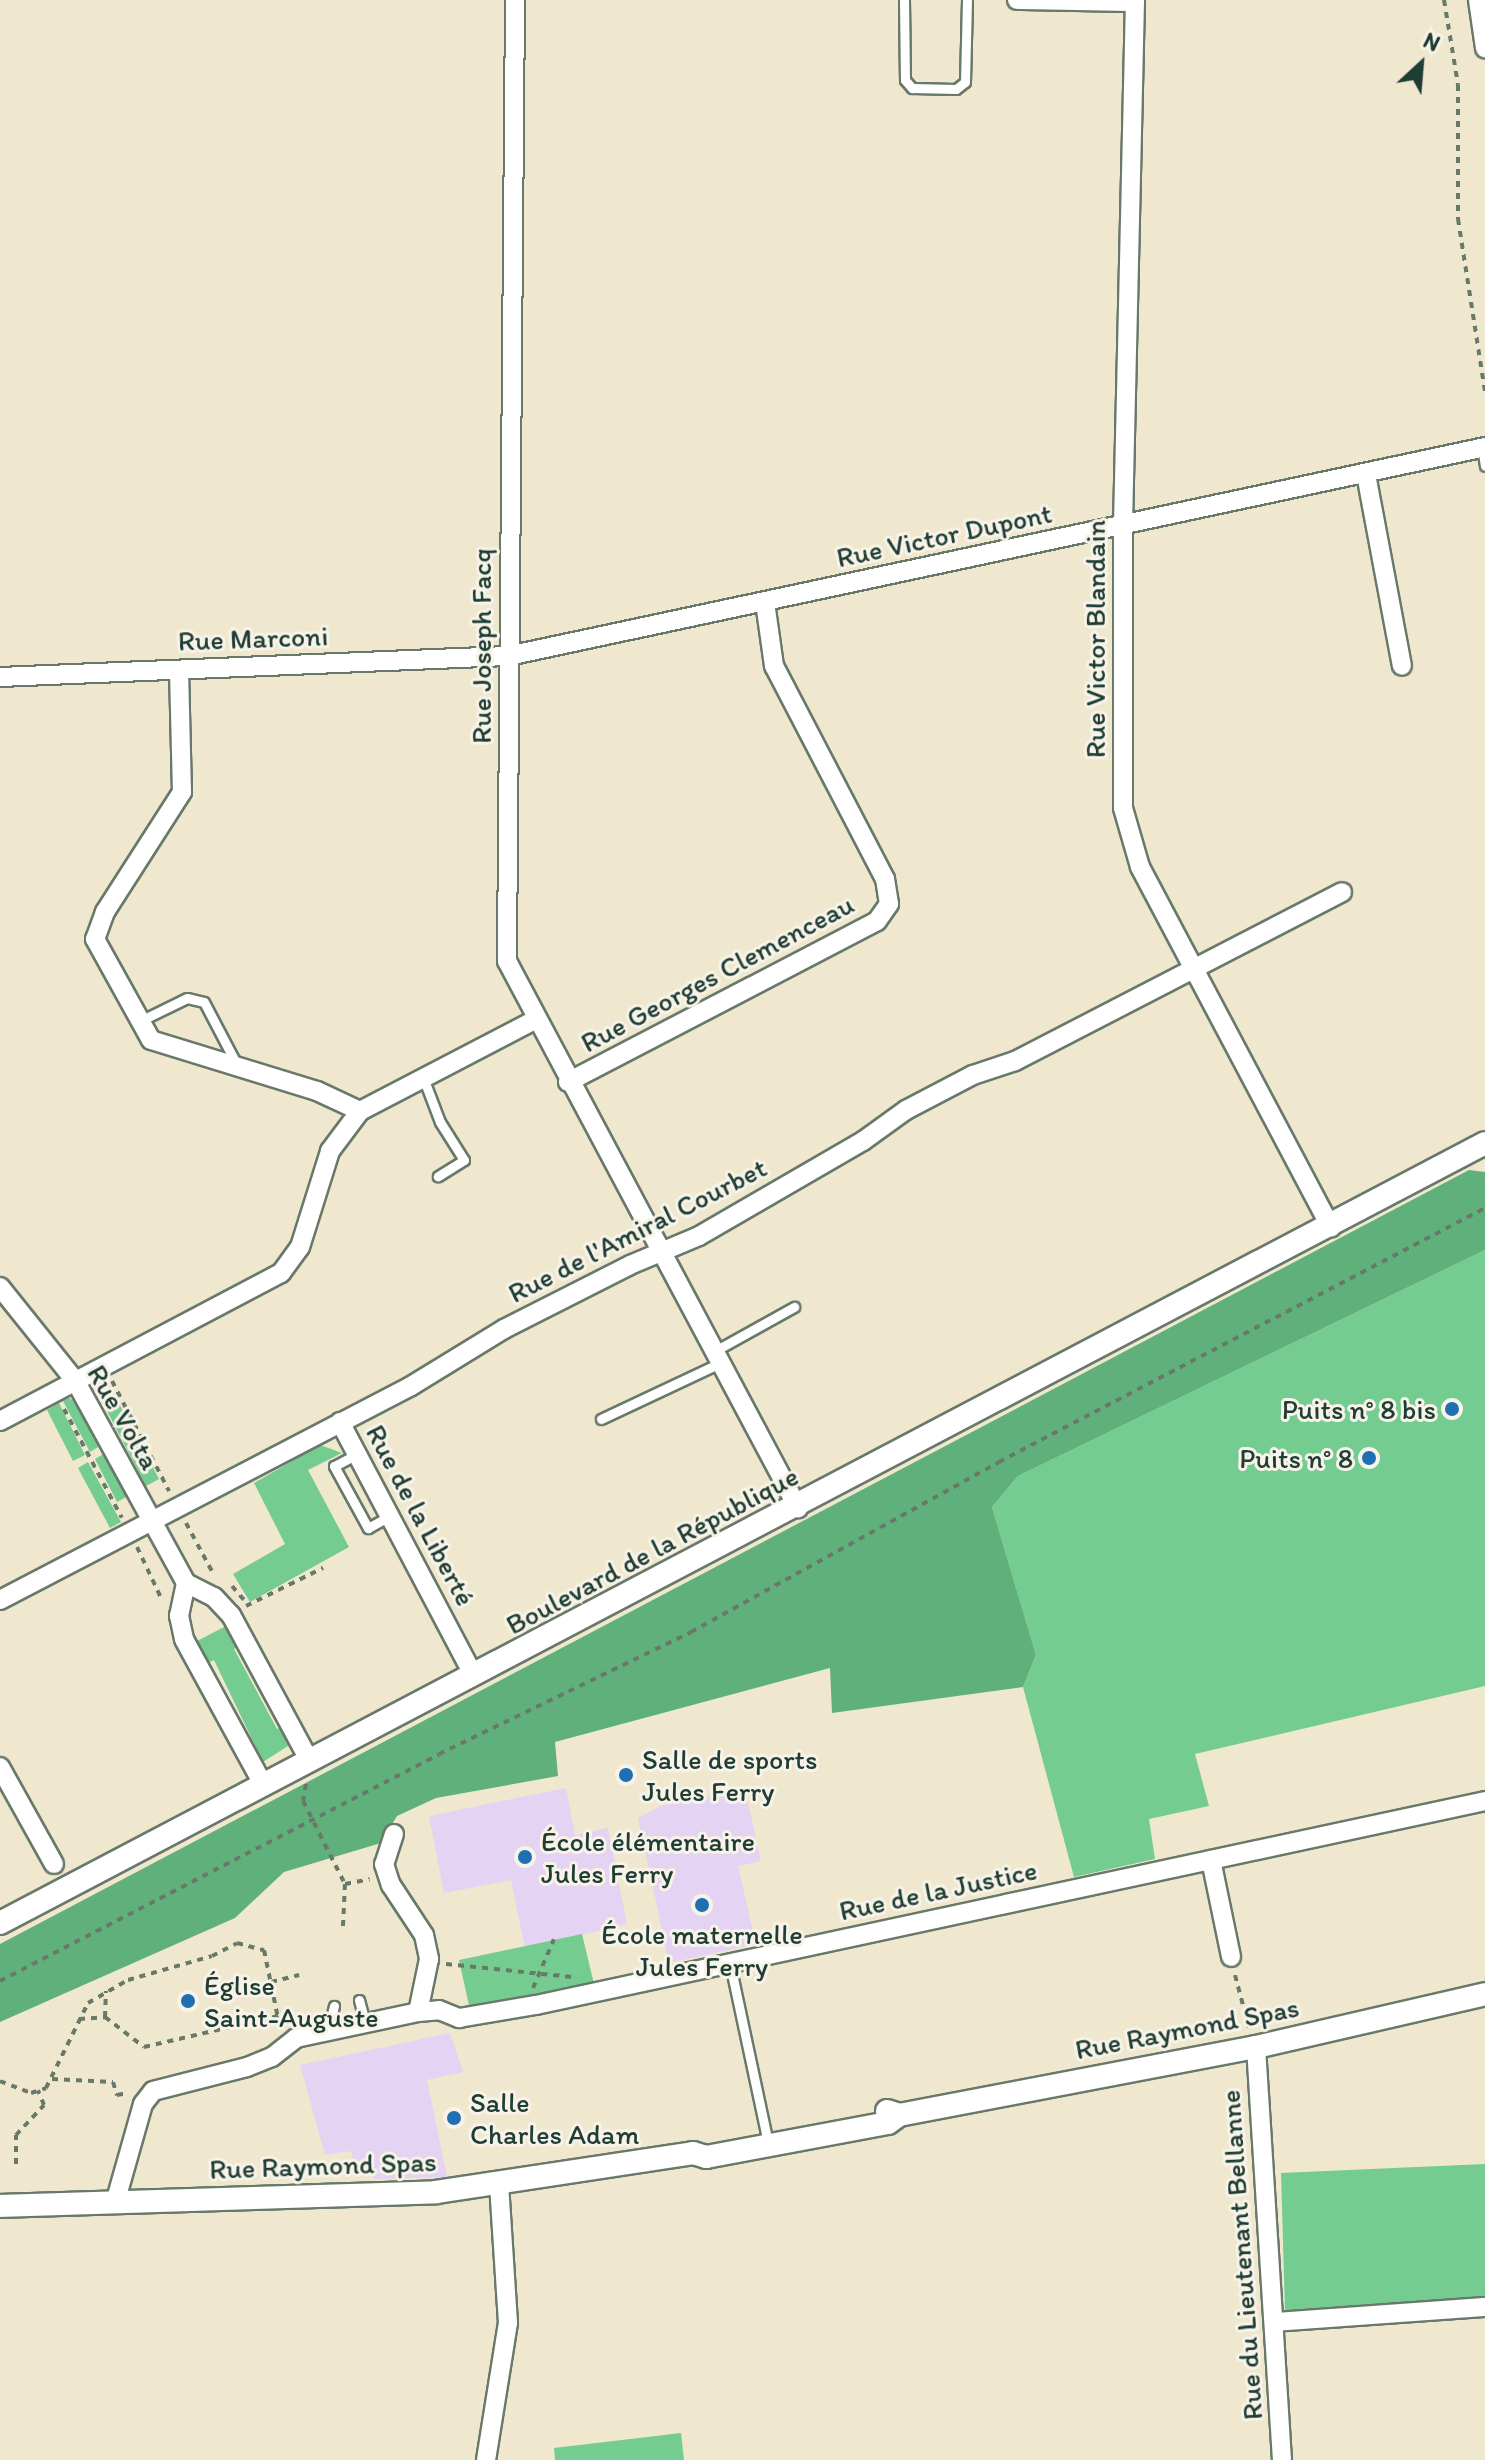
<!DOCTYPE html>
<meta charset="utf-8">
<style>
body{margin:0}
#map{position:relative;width:1485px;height:2460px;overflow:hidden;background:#efe8cf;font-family:Itim,sans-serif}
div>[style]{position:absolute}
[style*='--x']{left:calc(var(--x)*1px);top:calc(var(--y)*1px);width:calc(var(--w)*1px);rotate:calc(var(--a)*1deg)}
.built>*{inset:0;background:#e4d3f2}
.green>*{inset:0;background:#74cc91}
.forest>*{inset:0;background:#5fb07b}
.path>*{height:4px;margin-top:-2px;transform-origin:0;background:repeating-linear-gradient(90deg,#68796a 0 6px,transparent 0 12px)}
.roads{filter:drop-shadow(2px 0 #68796a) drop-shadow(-2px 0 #68796a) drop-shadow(0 2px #68796a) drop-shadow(0 -2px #68796a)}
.service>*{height:9px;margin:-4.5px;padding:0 4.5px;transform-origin:4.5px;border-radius:4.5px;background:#fff}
.minor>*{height:18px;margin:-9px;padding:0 9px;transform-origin:9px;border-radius:9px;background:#fff}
.tertiary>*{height:22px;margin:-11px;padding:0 11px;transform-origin:11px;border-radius:11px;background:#fff}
.dots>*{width:22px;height:22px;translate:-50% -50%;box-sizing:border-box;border:4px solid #f7f3e8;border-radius:50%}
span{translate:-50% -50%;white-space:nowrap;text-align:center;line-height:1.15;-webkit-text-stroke:6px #f7f3e8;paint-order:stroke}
.street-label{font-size:28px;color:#1f3d34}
.poi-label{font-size:28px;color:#1f3d34}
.right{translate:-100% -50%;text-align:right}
.left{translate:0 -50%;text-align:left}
.north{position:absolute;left:1381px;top:24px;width:80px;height:80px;-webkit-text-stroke:6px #f7f3e8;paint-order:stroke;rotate:26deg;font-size:22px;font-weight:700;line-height:32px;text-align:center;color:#1f3d34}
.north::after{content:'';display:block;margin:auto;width:28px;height:36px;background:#1f3d34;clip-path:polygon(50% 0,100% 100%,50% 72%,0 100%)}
</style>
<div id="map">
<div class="built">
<i style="clip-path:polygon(566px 1788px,575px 1835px,608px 1828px,627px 1924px,525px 1948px,511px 1880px,444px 1893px,429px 1816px)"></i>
<i style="clip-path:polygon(745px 1789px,761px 1861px,738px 1866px,756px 1944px,669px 1963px,638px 1818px,660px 1806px)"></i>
<i style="clip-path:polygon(450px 2033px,463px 2072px,427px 2080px,447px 2177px,374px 2179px,371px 2162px,354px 2164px,351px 2151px,325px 2155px,300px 2065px)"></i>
</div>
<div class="green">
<i style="clip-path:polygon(1485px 1250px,1485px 1686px,1195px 1754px,1209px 1806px,1149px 1819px,1155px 1859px,1074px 1877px,1023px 1687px,1036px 1655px,992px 1507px,1018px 1476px)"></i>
<i style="clip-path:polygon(105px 1377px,159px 1479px,146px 1486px,93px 1384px)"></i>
<i style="clip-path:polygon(69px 1398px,84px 1407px,103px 1444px,90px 1452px,63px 1401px)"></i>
<i style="clip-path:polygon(59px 1403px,85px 1455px,73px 1461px,47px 1410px)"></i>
<i style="clip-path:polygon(320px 1445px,342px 1453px,308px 1470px,349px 1547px,250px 1602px,233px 1574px,285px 1544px,254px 1483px)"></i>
<i style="clip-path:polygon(107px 1452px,130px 1495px,117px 1502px,95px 1459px)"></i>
<i style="clip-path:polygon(88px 1462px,121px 1522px,110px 1528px,78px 1468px)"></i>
<i style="clip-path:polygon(228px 1625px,239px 1646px,234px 1649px,277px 1729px,282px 1727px,291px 1744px,263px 1762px,214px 1660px,208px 1663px,197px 1641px)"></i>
<i style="clip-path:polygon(582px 1934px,594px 1984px,470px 2010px,459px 1960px)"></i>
<i style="clip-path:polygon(1485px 2164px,1485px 2299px,1285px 2312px,1281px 2173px)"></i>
<i style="clip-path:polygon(681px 2433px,684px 2460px,555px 2460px,554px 2448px)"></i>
</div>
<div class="forest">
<i style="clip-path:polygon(1469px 1170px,1485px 1172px,1485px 1250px,1018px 1476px,992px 1507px,1036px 1655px,1023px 1687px,832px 1713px,830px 1668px,555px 1742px,558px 1776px,436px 1798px,397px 1816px,381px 1843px,284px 1872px,235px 1918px,0 2022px,0 1944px)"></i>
</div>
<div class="path">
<i style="--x:1444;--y:0;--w:86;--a:80.6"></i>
<i style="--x:1458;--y:85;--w:134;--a:90"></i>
<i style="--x:1458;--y:219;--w:175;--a:81.1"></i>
<i style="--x:112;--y:1381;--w:124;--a:62.6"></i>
<i style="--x:64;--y:1409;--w:123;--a:62"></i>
<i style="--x:186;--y:1523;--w:59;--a:61.7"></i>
<i style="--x:137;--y:1547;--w:59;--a:64.7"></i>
<i style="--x:232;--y:1586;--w:18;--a:49"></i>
<i style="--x:246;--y:1606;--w:86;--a:-26.3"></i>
<i style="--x:306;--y:1784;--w:17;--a:100"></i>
<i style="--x:303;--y:1801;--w:93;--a:63.2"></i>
<i style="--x:345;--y:1884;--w:25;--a:-11"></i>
<i style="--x:343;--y:1926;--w:42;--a:-87.3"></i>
<i style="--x:446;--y:1964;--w:127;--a:5.9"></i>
<i style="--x:1235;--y:1975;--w:55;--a:75.2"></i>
<i style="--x:0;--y:1981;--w:494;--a:-27.3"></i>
<i style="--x:439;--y:1754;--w:280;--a:-25.8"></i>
<i style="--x:691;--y:1632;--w:352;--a:-28.9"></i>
<i style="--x:999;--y:1462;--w:548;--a:-27.59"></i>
<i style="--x:271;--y:1982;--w:29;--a:-14"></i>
<i style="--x:533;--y:1988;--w:53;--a:-66.8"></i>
<i style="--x:105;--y:2017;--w:26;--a:-88"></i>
<i style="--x:79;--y:2019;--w:26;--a:-4"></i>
<i style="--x:105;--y:2017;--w:49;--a:37.6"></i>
<i style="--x:144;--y:2047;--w:138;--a:-13"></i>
<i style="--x:52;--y:2079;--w:61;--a:2.8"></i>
<i style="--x:113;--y:2082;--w:14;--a:73"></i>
<i style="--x:117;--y:2095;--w:11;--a:-10"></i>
<i style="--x:0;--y:2081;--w:33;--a:21"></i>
<i style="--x:31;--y:2093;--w:16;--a:-18"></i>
<i style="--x:46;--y:2088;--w:95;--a:-63.7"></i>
<i style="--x:88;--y:2003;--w:46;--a:-29.9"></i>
<i style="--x:128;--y:1980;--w:87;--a:-15.9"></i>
<i style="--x:212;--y:1956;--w:28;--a:-27"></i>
<i style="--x:237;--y:1943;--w:28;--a:15"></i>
<i style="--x:264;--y:1950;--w:80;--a:78.4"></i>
<i style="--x:16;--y:2164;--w:29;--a:-90"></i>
<i style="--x:16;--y:2135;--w:41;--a:-47"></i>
<i style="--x:44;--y:2105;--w:16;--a:-112"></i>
</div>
<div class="roads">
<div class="service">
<i style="--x:904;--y:0;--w:80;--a:89.3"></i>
<i style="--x:905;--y:80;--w:11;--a:49"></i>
<i style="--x:912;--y:88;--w:44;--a:1.3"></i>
<i style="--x:956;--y:89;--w:11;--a:-38"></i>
<i style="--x:965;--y:82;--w:82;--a:-88.6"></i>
<i style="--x:1482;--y:447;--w:19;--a:81"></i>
<i style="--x:140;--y:1021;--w:52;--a:-26.1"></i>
<i style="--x:187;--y:998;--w:17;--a:13"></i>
<i style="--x:204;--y:1002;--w:71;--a:62.4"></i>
<i style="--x:424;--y:1080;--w:45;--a:69.1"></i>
<i style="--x:440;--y:1122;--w:45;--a:57.7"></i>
<i style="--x:464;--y:1160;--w:31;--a:148"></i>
<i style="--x:713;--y:1352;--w:93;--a:-29.1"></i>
<i style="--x:601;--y:1419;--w:129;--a:-25.2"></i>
<i style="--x:357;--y:1454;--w:26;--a:152"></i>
<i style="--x:334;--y:1466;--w:71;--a:61.3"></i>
<i style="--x:368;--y:1528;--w:25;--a:-29"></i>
<i style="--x:730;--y:1964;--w:173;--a:78"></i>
<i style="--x:359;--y:2000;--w:24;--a:75"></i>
<i style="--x:328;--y:2030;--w:25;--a:-76"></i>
</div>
<div class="minor">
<i style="--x:515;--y:0;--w:961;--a:90.48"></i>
<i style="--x:507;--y:961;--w:620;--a:61.99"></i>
<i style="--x:1017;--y:0;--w:118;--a:1"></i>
<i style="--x:1135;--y:0;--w:525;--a:91.31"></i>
<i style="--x:1123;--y:525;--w:283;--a:90"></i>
<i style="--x:1123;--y:808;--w:61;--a:73.9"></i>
<i style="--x:1140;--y:867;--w:408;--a:62.1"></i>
<i style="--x:1478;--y:0;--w:49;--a:81.7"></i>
<i style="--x:1366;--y:474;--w:195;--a:79.4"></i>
<i style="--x:179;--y:670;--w:122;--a:88.6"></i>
<i style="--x:182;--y:792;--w:143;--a:122.7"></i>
<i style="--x:105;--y:912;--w:29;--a:110"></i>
<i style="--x:95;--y:939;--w:115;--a:61"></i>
<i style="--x:151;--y:1040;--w:174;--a:17.1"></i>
<i style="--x:317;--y:1091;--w:47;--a:24.9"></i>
<i style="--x:0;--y:677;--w:508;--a:-2.37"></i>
<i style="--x:508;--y:656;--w:999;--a:-12.07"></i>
<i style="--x:568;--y:1082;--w:348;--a:-27.5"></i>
<i style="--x:877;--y:921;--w:21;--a:-55"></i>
<i style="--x:889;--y:904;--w:25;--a:-99"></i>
<i style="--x:885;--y:879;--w:240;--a:-117.5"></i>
<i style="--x:774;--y:666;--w:65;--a:-98"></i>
<i style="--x:0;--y:1287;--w:122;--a:51.3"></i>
<i style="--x:76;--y:1382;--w:229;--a:61.3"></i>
<i style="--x:0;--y:1421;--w:318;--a:-27.8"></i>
<i style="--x:281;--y:1273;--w:32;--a:-54"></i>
<i style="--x:300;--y:1247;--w:101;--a:-72.6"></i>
<i style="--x:330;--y:1151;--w:50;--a:-53.1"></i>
<i style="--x:360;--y:1111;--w:197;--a:-27.5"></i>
<i style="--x:340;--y:1422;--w:287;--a:62.2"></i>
<i style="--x:0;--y:1600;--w:463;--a:-27.5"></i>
<i style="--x:411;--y:1386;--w:109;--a:-31.5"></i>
<i style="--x:504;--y:1329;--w:141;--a:-26.9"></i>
<i style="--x:630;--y:1265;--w:75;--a:-22.8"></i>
<i style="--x:699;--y:1236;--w:190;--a:-30.1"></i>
<i style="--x:863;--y:1141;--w:53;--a:-35.8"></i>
<i style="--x:906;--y:1110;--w:76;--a:-27.6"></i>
<i style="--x:973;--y:1075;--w:44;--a:-18.4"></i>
<i style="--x:1015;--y:1061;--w:368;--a:-27.3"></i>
<i style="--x:0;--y:1767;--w:111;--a:60.9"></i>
<i style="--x:264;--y:1786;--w:167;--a:-118.6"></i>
<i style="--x:184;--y:1639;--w:24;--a:-102"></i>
<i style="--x:179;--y:1616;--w:34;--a:-78"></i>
<i style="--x:186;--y:1583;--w:31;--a:27"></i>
<i style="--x:214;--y:1597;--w:25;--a:47"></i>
<i style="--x:231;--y:1615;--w:167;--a:61.7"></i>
<i style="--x:394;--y:1834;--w:32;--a:108"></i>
<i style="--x:384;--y:1864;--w:22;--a:72"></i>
<i style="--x:391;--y:1885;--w:60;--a:56.6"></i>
<i style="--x:424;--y:1935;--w:25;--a:78"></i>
<i style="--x:429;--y:1959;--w:54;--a:101.7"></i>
<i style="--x:1211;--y:1860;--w:99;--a:78.3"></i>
<i style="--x:1256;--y:2047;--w:414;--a:86.4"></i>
<i style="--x:115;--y:2203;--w:103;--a:-74.2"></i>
<i style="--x:143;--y:2104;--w:16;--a:-52"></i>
<i style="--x:153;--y:2091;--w:97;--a:-14.3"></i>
<i style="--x:247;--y:2067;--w:27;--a:-22"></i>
<i style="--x:272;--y:2057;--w:31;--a:-38"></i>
<i style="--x:296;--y:2038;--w:125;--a:-12"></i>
<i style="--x:418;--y:2012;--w:21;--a:-5"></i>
<i style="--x:439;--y:2010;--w:22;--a:22"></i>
<i style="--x:459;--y:2018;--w:78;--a:-9.6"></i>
<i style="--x:536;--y:2005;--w:971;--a:-12.13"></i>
<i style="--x:1275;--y:2322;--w:211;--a:-4.1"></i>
<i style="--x:486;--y:2460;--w:139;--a:-80.9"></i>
<i style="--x:508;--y:2323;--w:138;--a:-93.7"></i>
</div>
<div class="tertiary">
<i style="--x:0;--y:1923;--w:1677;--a:-27.71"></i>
<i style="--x:887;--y:2111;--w:13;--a:18"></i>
<i style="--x:899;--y:2115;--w:363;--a:-10.8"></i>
<i style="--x:1256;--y:2047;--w:235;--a:-13"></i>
<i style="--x:0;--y:2206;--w:436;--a:-1.8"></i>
<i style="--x:436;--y:2192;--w:260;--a:-8.6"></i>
<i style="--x:693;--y:2153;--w:14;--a:17"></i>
<i style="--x:706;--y:2157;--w:185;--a:-10.6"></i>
<i style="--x:888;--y:2123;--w:14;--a:-36"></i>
</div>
</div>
<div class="dots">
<i style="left:1452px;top:1409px;background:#1f6fb2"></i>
<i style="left:1369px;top:1458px;background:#1f6fb2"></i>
<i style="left:626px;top:1775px;background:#1f6fb2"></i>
<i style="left:525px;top:1857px;background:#1f6fb2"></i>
<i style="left:702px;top:1905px;background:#1f6fb2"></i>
<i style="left:188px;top:2001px;background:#1f6fb2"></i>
<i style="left:454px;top:2118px;background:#1f6fb2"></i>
</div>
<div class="street-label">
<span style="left:944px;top:535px;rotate:-12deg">Rue Victor Dupont</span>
<span style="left:253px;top:638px;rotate:-2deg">Rue Marconi</span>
<span style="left:1095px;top:639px;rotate:-90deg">Rue Victor Blandain</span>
<span style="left:481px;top:646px;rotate:-90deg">Rue Joseph Facq</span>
<span style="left:717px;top:973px;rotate:-28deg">Rue Georges Clemenceau</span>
<span style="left:637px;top:1230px;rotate:-27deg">Rue de l'Amiral Courbet</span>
<span style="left:124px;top:1417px;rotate:60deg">Rue Volta</span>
<span style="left:421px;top:1515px;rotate:62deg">Rue de la Liberté</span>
<span style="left:652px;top:1550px;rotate:-28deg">Boulevard de la République</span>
<span style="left:938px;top:1890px;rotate:-12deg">Rue de la Justice</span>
<span style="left:1187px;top:2028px;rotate:-11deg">Rue Raymond Spas</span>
<span style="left:323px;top:2165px;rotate:-2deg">Rue Raymond Spas</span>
<span style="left:1241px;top:2255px;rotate:-94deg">Rue du Lieutenant Bellanne</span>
</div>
<div class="poi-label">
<span class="right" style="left:1436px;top:1409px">Puits n° 8 bis</span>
<span class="right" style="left:1353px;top:1458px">Puits n° 8</span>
<span class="left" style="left:642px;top:1775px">Salle de sports<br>Jules Ferry</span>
<span class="left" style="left:541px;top:1857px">École élémentaire<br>Jules Ferry</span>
<span style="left:702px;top:1950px">École maternelle<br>Jules Ferry</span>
<span class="left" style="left:204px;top:2001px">Église<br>Saint-Auguste</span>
<span class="left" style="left:470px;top:2118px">Salle<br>Charles Adam</span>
</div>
<div class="north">N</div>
</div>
